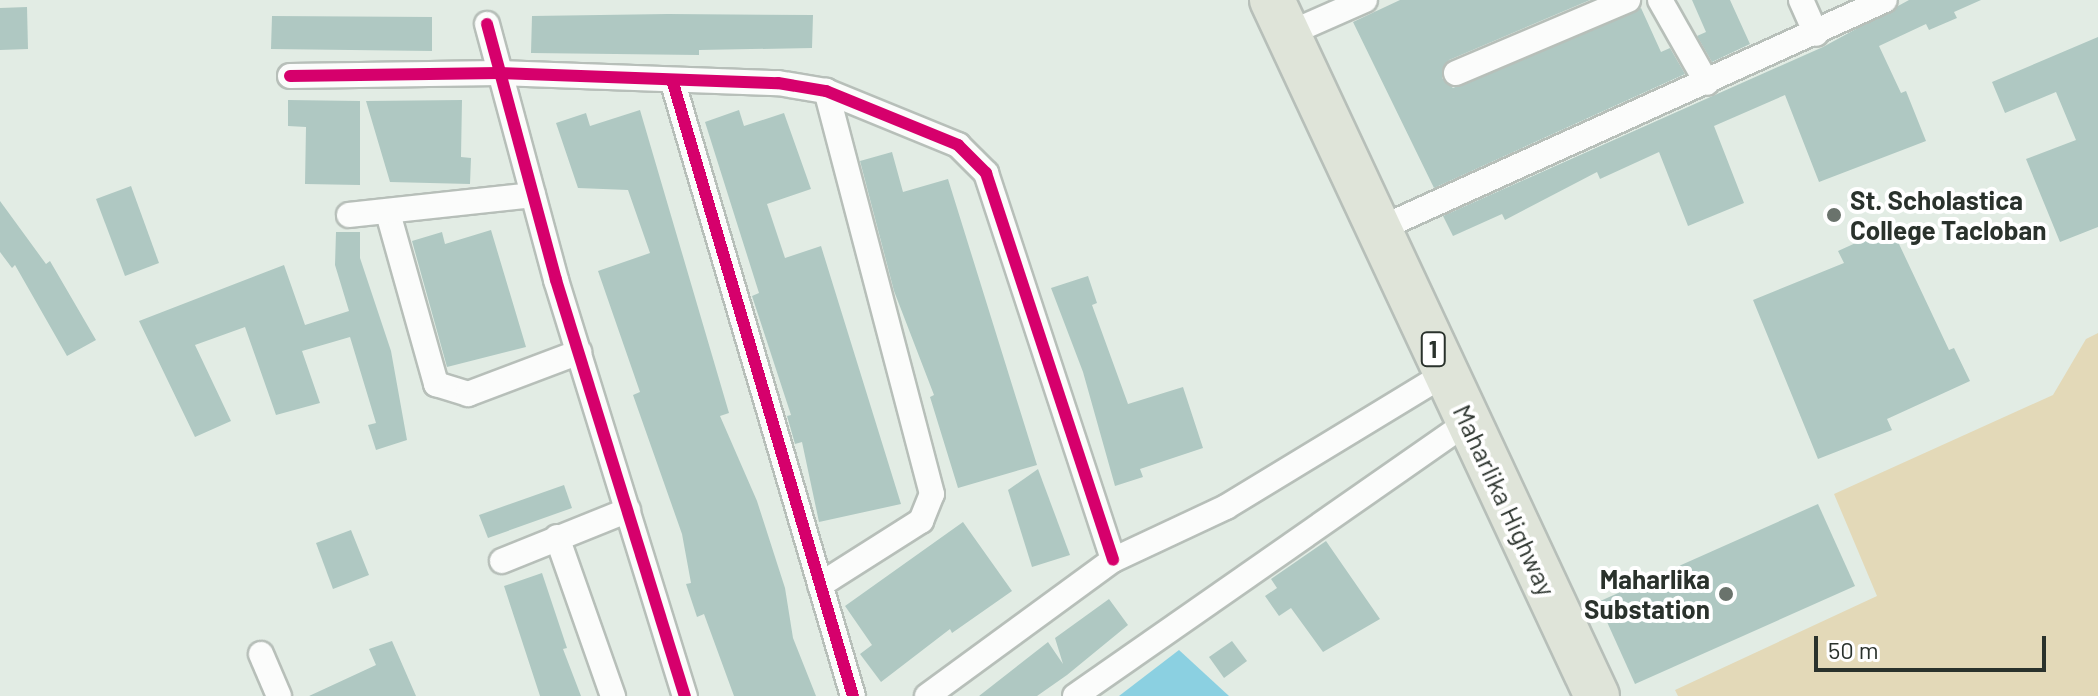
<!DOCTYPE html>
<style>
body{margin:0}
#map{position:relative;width:2098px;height:696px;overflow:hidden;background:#e2ece4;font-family:Barlow,sans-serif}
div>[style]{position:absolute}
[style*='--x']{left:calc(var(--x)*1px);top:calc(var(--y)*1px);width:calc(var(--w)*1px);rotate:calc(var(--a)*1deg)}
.green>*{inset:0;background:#e3d9b8}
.water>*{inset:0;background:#8bd0e1}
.building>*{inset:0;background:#afc8c2}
.roads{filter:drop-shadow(2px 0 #b7bfb9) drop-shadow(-2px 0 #b7bfb9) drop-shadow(0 2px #b7bfb9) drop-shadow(0 -2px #b7bfb9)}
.street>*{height:24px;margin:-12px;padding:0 12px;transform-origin:12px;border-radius:12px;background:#fbfcfb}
.highway>*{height:44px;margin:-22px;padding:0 22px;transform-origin:22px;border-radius:22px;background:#dfe4d9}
.cycleway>*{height:12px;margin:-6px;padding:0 6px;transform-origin:6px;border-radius:6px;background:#d6006c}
.dots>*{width:22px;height:22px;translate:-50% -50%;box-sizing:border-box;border:4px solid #fff;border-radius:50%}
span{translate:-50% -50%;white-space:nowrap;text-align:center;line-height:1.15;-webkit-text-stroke:8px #fff;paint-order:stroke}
.shield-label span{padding:2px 6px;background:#fff;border:2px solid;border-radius:6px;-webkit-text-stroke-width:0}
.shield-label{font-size:24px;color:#2a322c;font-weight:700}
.poi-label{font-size:26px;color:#2a322c;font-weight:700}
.left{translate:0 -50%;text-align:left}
.right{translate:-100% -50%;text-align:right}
.street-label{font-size:26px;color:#2a322c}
.scale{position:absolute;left:1814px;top:636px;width:232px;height:36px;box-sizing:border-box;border:4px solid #2a322c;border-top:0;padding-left:10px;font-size:24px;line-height:28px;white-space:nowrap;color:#2a322c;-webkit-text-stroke:6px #fff;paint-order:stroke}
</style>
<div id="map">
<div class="green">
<i style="clip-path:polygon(2098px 333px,2098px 696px,1678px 696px,1675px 690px,1877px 596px,1834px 494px,2053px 395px,2086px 339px)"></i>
</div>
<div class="water">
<i style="clip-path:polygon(1179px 650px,1229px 696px,1119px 696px)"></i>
</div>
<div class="building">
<i style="clip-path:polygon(1400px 0,1590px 0,1449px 60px,1442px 78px,1453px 88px,1641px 8px,1661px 52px,1670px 48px,1685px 74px,1434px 188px,1353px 22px)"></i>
<i style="clip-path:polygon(1692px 0,1730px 0,1750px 44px,1712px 62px,1697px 36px,1706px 32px)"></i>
<i style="clip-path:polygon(1909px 0,1981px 0,1954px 12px,1957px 18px,1929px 30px,1926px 24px,1879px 46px,1901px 93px,1906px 91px,1926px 141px,1819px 182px,1785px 95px,1714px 126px,1744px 203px,1688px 226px,1659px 152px,1600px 179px,1597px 172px,1505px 220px,1502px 214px,1453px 236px,1443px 216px,1823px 47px)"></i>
<i style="clip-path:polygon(27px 7px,28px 49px,0 50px,0 8px)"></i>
<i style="clip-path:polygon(668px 14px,813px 15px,812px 48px,699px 50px,699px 55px,531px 53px,532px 16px)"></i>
<i style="clip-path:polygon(272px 16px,432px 17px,432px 51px,271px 49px)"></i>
<i style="clip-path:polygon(2098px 37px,2098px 227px,2060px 242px,2026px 159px,2076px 140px,2056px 92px,2005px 113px,1992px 82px)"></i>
<i style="clip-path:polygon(288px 100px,360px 101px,360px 185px,305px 184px,306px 127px,288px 126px)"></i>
<i style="clip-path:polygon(462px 100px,461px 157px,471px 158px,470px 184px,390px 182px,366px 101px)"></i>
<i style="clip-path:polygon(640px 110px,729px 413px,720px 416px,757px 501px,785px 588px,793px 638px,816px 696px,734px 696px,704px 614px,697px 617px,686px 584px,691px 583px,682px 534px,633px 395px,640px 392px,598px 271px,650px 253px,628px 190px,578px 188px,556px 123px,586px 113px,590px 126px)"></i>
<i style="clip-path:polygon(739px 110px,744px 126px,784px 113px,811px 189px,767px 204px,785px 258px,821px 246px,901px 504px,819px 522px,802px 442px,795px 444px,787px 416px,791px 415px,752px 296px,759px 293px,705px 122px)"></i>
<i style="clip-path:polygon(892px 152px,903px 192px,948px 179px,1037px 465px,958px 488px,930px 397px,934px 395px,894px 291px,860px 161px)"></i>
<i style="clip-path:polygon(131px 186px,159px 263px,125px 276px,96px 199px)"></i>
<i style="clip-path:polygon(0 201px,46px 264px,50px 261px,96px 340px,67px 356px,15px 265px,12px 268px,0 252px)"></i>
<i style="clip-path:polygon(1891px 227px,1949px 350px,1954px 348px,1970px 381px,1887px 419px,1892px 430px,1818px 459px,1753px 300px,1844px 263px,1838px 251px)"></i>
<i style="clip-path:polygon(491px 230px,526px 347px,447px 367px,412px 241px,442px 232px,445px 244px)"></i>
<i style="clip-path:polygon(336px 232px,360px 232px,360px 258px,391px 351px,407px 440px,376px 450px,368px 425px,376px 423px,350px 337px,302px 351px,320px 403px,276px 415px,245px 327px,195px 345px,231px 421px,195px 437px,139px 321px,284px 265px,305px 325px,349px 311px,335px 265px)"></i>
<i style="clip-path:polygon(1088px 276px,1097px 303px,1092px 305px,1128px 404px,1183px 387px,1203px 448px,1140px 469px,1143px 477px,1115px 486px,1083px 372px,1051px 288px)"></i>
<i style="clip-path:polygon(1038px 469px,1070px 555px,1032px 567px,1008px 490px)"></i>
<i style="clip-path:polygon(564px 485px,572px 508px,488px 538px,479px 515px)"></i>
<i style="clip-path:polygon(1818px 504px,1855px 586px,1635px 684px,1598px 602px)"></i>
<i style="clip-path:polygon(963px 522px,1012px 591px,952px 633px,950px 629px,881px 682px,860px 654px,872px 645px,845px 606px)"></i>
<i style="clip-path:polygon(351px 530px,369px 575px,333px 589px,316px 543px)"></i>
<i style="clip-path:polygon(1326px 541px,1380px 619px,1323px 652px,1291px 608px,1279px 616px,1265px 596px,1277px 588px,1271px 579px)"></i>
<i style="clip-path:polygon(542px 573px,567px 648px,563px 649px,581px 696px,540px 696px,504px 586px)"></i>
<i style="clip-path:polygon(1109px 599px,1128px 625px,1067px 675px,1037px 696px,979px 696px,1048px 642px,1063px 664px,1055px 638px)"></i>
<i style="clip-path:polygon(392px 641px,416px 696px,309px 696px,376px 665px,369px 649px)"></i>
<i style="clip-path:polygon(1232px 641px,1247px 661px,1224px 678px,1209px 657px)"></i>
</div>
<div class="roads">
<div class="street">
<i style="--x:1660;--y:0;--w:95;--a:60.5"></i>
<i style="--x:1801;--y:0;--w:37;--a:66"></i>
<i style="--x:487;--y:24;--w:265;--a:74.9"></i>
<i style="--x:556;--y:280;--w:436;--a:72.8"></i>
<i style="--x:1288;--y:34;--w:84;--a:-23.8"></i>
<i style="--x:1456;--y:73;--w:187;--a:-23"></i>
<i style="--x:290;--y:76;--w:209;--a:-0.8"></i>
<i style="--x:499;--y:73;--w:279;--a:2.1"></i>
<i style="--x:778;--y:83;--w:49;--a:9.5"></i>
<i style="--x:826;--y:91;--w:143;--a:22.2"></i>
<i style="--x:958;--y:145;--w:40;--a:45"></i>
<i style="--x:986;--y:173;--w:407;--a:71.8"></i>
<i style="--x:673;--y:83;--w:639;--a:73.64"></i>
<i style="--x:388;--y:213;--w:178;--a:74.3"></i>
<i style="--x:436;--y:384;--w:34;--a:17"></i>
<i style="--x:468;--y:394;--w:119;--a:-20.7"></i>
<i style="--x:349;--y:215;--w:185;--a:-6.2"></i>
<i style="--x:1379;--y:229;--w:555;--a:-24.35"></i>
<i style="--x:557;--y:537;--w:169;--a:70.6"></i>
<i style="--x:502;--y:561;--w:136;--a:-22"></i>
<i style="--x:820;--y:585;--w:120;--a:-32.4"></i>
<i style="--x:921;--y:521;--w:29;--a:-68"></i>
<i style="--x:932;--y:494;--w:417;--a:-104.7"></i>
<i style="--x:261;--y:654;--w:46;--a:66.8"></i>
<i style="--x:927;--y:696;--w:230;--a:-36.2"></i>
<i style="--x:1113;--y:560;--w:125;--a:-25.1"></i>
<i style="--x:1226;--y:507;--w:258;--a:-31.3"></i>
<i style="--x:1075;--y:696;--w:478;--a:-34.9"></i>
</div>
<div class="highway">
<i style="--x:1272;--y:0;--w:768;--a:64.97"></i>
</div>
</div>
<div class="cycleway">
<i style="--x:487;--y:24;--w:265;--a:74.9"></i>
<i style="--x:556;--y:280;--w:436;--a:72.8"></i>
<i style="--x:290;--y:76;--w:209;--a:-0.8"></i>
<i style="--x:499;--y:73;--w:279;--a:2.1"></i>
<i style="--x:778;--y:83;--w:49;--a:9.5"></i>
<i style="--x:826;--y:91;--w:143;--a:22.2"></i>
<i style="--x:958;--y:145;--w:40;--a:45"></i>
<i style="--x:986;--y:173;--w:407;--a:71.8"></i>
<i style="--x:673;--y:83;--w:639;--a:73.64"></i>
</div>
<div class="dots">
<i style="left:1834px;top:215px;background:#6a736c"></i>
<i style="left:1726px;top:594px;background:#6a736c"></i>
</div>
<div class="shield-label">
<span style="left:1433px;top:349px">1</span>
</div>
<div class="poi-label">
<span class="left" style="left:1850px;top:215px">St. Scholastica<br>College Tacloban</span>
<span class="right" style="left:1710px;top:594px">Maharlika<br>Substation</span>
</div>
<div class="street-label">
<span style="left:1505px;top:500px;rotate:65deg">Maharlika Highway</span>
</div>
<div class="scale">50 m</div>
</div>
